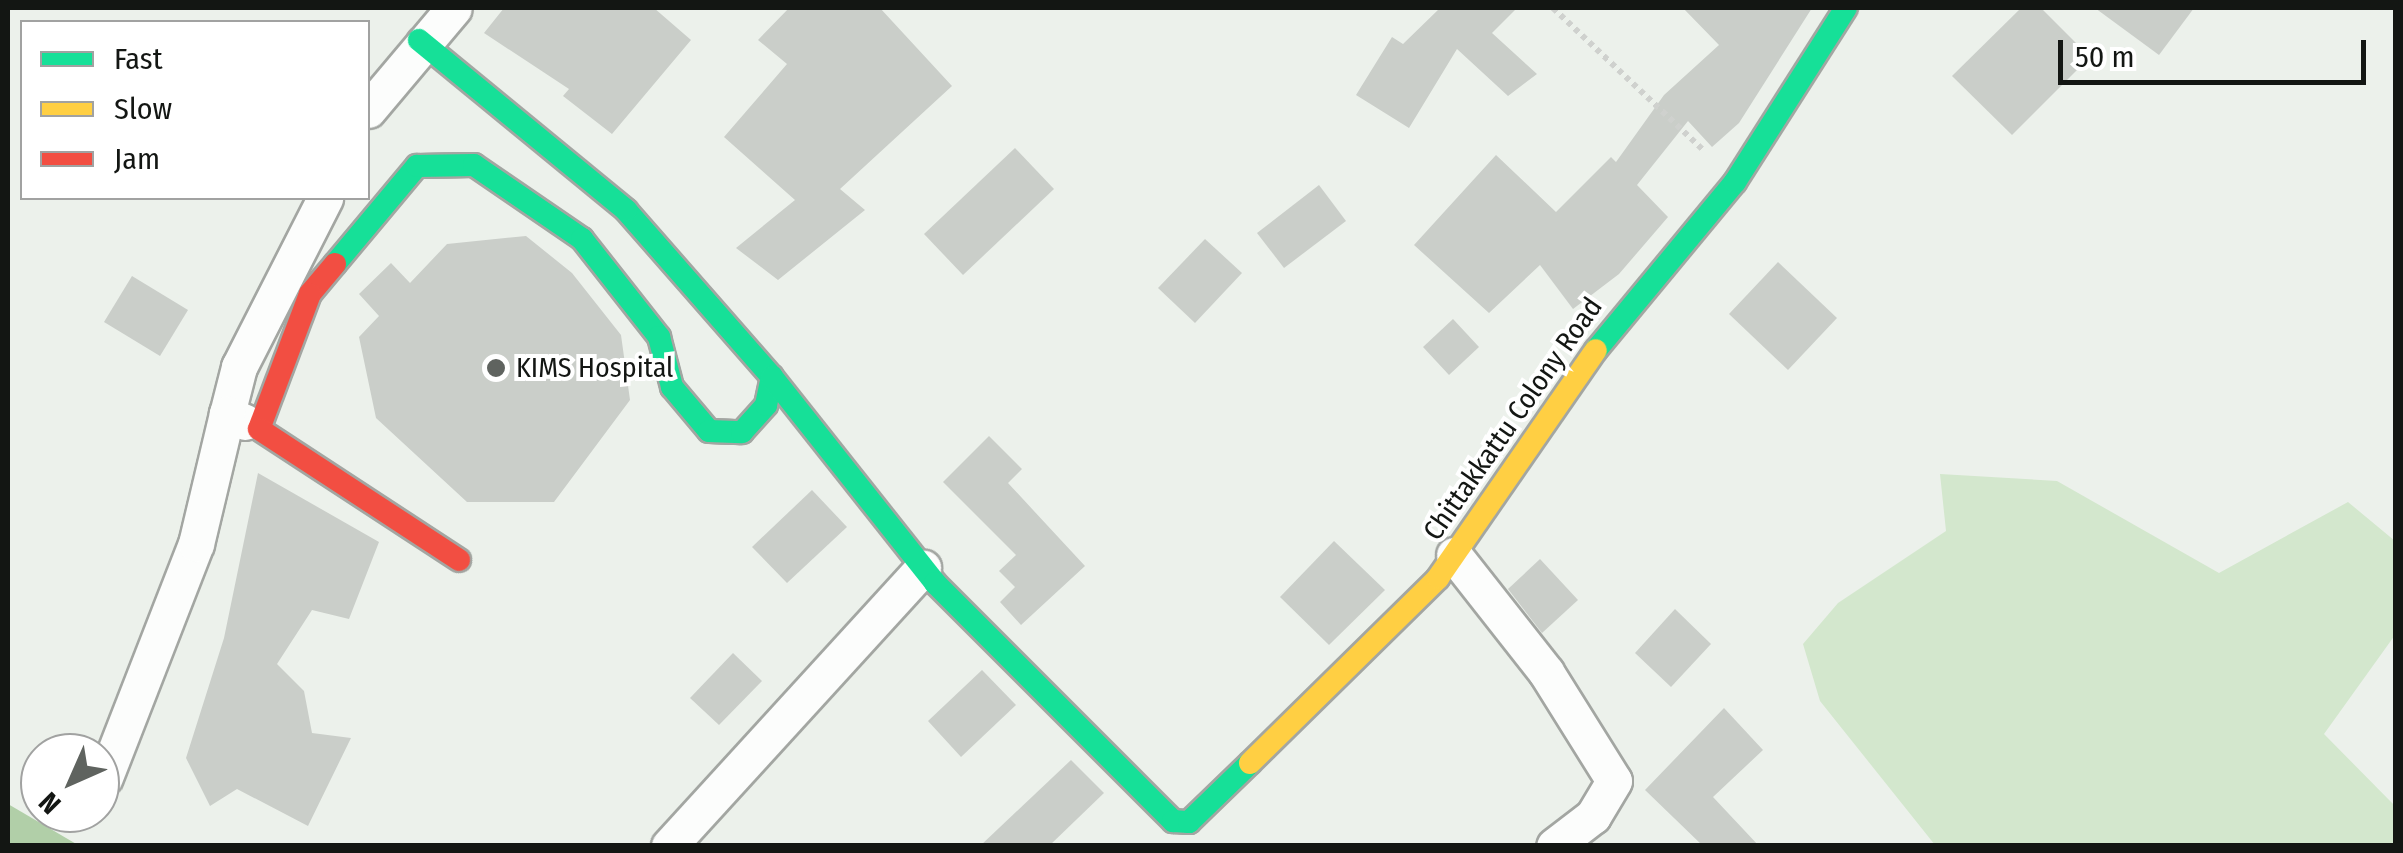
<!DOCTYPE html>
<style>
body{margin:0}
#map{position:relative;width:2403px;height:853px;overflow:hidden;background:#ecf1eb;font-family:"Fira Sans Condensed",sans-serif}
div>[style]{position:absolute}
[style*='--x']{left:calc(var(--x)*1px);top:calc(var(--y)*1px);width:calc(var(--w)*1px);rotate:calc(var(--a)*1deg)}
.green>*{inset:0;background:#d3e7cd}
.water>*{inset:0;background:#b1cfa8}
.building>*{inset:0;background:#cacec9}
.path>*{height:6px;margin-top:-3px;transform-origin:0;background:repeating-linear-gradient(90deg,#cfd1ce 0 5px,transparent 0 10px)}
.roads{filter:drop-shadow(2px 0 #a3a6a2) drop-shadow(-2px 0 #a3a6a2) drop-shadow(0 2px #a3a6a2) drop-shadow(0 -2px #a3a6a2)}
.street>*{height:35px;margin:-17.5px;padding:0 17.5px;transform-origin:17.5px;border-radius:17.5px;background:#fcfdfc}
.fast>*{height:22px;margin:-11px;padding:0 11px;transform-origin:11px;border-radius:11px;background:#16e098}
.slow>*{height:22px;margin:-11px;padding:0 11px;transform-origin:11px;border-radius:11px;background:#ffcf43}
.jam>*{height:22px;margin:-11px;padding:0 11px;transform-origin:11px;border-radius:11px;background:#f24e42}
.dots>*{width:28px;height:28px;translate:-50% -50%;box-sizing:border-box;border:5px solid #fff;border-radius:50%}
span{translate:-50% -50%;white-space:nowrap;text-align:center;line-height:1.15;-webkit-text-stroke:8px #fff;paint-order:stroke}
.poi-label{font-size:28px;color:#131613}
.left{translate:0 -50%;text-align:left}
.street-label{font-size:28px;color:#131613}
.frame{position:absolute;inset:0;border:10px solid #131613;pointer-events:none}
.legend{position:absolute;left:20px;top:20px;width:350px;height:180px;box-sizing:border-box;background:#fff;border:2px solid #a1a2a1;margin:0;padding:12px 18px;list-style:none;font-size:30px;color:#131613}
.legend li{display:flex;align-items:center;gap:20px;height:50px}
.legend b{width:50px;border:2px solid #a1a2a1}
.north{position:absolute;left:20px;top:733px;width:100px;height:100px;box-sizing:border-box;background:#fff;border:2px solid #a1a2a1;border-radius:50%;rotate:225deg;font-size:28px;font-weight:700;line-height:40px;text-align:center;color:#131613}
.north::after{content:'';display:block;margin:auto;width:35px;height:45px;background:#5f635f;clip-path:polygon(50% 0,100% 100%,50% 72%,0 100%)}
.scale{position:absolute;left:2058px;top:40px;width:308px;height:45px;box-sizing:border-box;border:5px solid #131613;border-top:0;padding-left:12px;font-size:30px;line-height:35px;white-space:nowrap;color:#131613;-webkit-text-stroke:8px #fff;paint-order:stroke}
</style>
<div id="map">
<div class="green">
<i style="clip-path:polygon(1940px 474px,2057px 481px,2219px 573px,2348px 502px,2395px 541px,2395px 635px,2324px 734px,2395px 806px,2395px 845px,1935px 845px,1820px 701px,1803px 644px,1838px 603px,1946px 531px)"></i>
</div>
<div class="water">
<i style="clip-path:polygon(8px 804px,78px 845px,8px 845px)"></i>
</div>
<div class="building">
<i style="clip-path:polygon(504px 8px,654px 8px,691px 40px,612px 134px,563px 96px,569px 89px,484px 33px)"></i>
<i style="clip-path:polygon(789px 8px,880px 8px,952px 86px,840px 189px,865px 210px,778px 280px,736px 248px,795px 200px,724px 137px,787px 64px,758px 40px)"></i>
<i style="clip-path:polygon(1440px 8px,1517px 8px,1492px 33px,1537px 74px,1508px 96px,1457px 49px,1409px 128px,1356px 95px,1392px 37px,1403px 44px)"></i>
<i style="clip-path:polygon(1683px 8px,1812px 8px,1739px 123px,1712px 147px,1688px 121px,1637px 185px,1668px 217px,1619px 274px,1573px 309px,1540px 265px,1489px 313px,1414px 245px,1496px 155px,1556px 212px,1611px 157px,1616px 162px,1664px 95px,1719px 45px)"></i>
<i style="clip-path:polygon(2021px 8px,2041px 8px,2090px 57px,2012px 135px,1952px 76px)"></i>
<i style="clip-path:polygon(2095px 8px,2194px 8px,2159px 55px)"></i>
<i style="clip-path:polygon(1015px 148px,1054px 189px,963px 275px,924px 234px)"></i>
<i style="clip-path:polygon(1319px 185px,1346px 221px,1284px 268px,1257px 233px)"></i>
<i style="clip-path:polygon(526px 236px,572px 273px,621px 335px,630px 400px,554px 502px,467px 502px,376px 418px,359px 337px,379px 316px,359px 294px,391px 263px,410px 283px,447px 244px)"></i>
<i style="clip-path:polygon(1205px 239px,1242px 273px,1195px 323px,1158px 288px)"></i>
<i style="clip-path:polygon(1778px 262px,1837px 318px,1788px 370px,1729px 314px)"></i>
<i style="clip-path:polygon(132px 276px,188px 310px,160px 356px,104px 322px)"></i>
<i style="clip-path:polygon(1453px 319px,1479px 347px,1449px 375px,1423px 347px)"></i>
<i style="clip-path:polygon(989px 436px,1022px 469px,1008px 483px,1085px 566px,1021px 625px,1000px 602px,1015px 587px,999px 571px,1016px 555px,943px 482px)"></i>
<i style="clip-path:polygon(258px 473px,379px 542px,349px 619px,312px 610px,277px 664px,304px 691px,312px 733px,351px 738px,308px 826px,237px 789px,210px 806px,186px 758px,224px 638px)"></i>
<i style="clip-path:polygon(812px 490px,847px 527px,787px 583px,752px 547px)"></i>
<i style="clip-path:polygon(1334px 541px,1385px 590px,1329px 645px,1280px 597px)"></i>
<i style="clip-path:polygon(1540px 559px,1578px 600px,1542px 633px,1508px 589px)"></i>
<i style="clip-path:polygon(1675px 609px,1711px 644px,1671px 687px,1635px 653px)"></i>
<i style="clip-path:polygon(733px 653px,762px 681px,719px 725px,690px 698px)"></i>
<i style="clip-path:polygon(982px 670px,1016px 705px,961px 757px,928px 721px)"></i>
<i style="clip-path:polygon(1724px 708px,1763px 750px,1713px 797px,1759px 846px,1703px 846px,1645px 790px)"></i>
<i style="clip-path:polygon(1071px 760px,1104px 793px,1049px 846px,980px 846px)"></i>
</div>
<div class="path">
<i style="--x:1553;--y:8;--w:208;--a:43.4"></i>
</div>
<div class="roads">
<div class="street">
<i style="--x:368;--y:110;--w:133;--a:-49.9"></i>
<i style="--x:245;--y:422;--w:20;--a:-156"></i>
<i style="--x:227;--y:414;--w:49;--a:-75.7"></i>
<i style="--x:239;--y:367;--w:190;--a:-63"></i>
<i style="--x:1454;--y:555;--w:149;--a:51.8"></i>
<i style="--x:1546;--y:672;--w:128;--a:58"></i>
<i style="--x:1614;--y:781;--w:41;--a:121"></i>
<i style="--x:1593;--y:816;--w:49;--a:142.4"></i>
<i style="--x:105;--y:777;--w:250;--a:-68.7"></i>
<i style="--x:196;--y:544;--w:134;--a:-76.6"></i>
<i style="--x:669;--y:846;--w:377;--a:-47.6"></i>
</div>
<div class="fast">
<i style="--x:335;--y:264;--w:128;--a:-50.1"></i>
<i style="--x:417;--y:166;--w:57;--a:-1"></i>
<i style="--x:474;--y:165;--w:131;--a:34.4"></i>
<i style="--x:582;--y:239;--w:125;--a:51.8"></i>
<i style="--x:659;--y:337;--w:52;--a:75.4"></i>
<i style="--x:672;--y:387;--w:57;--a:49.9"></i>
<i style="--x:709;--y:431;--w:33;--a:2"></i>
<i style="--x:742;--y:432;--w:36;--a:-48"></i>
<i style="--x:766;--y:405;--w:29;--a:-78"></i>
<i style="--x:772;--y:377;--w:222;--a:-131.2"></i>
<i style="--x:626;--y:210;--w:268;--a:-140.6"></i>
<i style="--x:1596;--y:350;--w:218;--a:-50.4"></i>
<i style="--x:1735;--y:182;--w:206;--a:-57.5"></i>
<i style="--x:772;--y:377;--w:263;--a:51.6"></i>
<i style="--x:935;--y:583;--w:337;--a:45"></i>
<i style="--x:1173;--y:821;--w:16;--a:4"></i>
<i style="--x:1189;--y:822;--w:85;--a:-44"></i>
</div>
<div class="slow">
<i style="--x:1250;--y:763;--w:264;--a:-44.5"></i>
<i style="--x:1438;--y:578;--w:277;--a:-55.3"></i>
</div>
<div class="jam">
<i style="--x:335;--y:264;--w:39;--a:130"></i>
<i style="--x:310;--y:294;--w:144;--a:110.7"></i>
<i style="--x:259;--y:429;--w:239;--a:33.2"></i>
</div>
</div>
<div class="dots">
<i style="left:496px;top:368px;background:#5f635f"></i>
</div>
<div class="poi-label">
<span class="left" style="left:516px;top:368px">KIMS Hospital</span>
</div>
<div class="street-label">
<span style="left:1513px;top:419px;rotate:-55deg">Chittakkattu Colony Road</span>
</div>
<div class="frame"></div>
<ul class="legend">
<li><b style="height:12px;background:#16e098"></b>Fast</li>
<li><b style="height:12px;background:#ffcf43"></b>Slow</li>
<li><b style="height:12px;background:#f24e42"></b>Jam</li>
</ul>
<div class="north">N</div>
<div class="scale">50 m</div>
</div>
